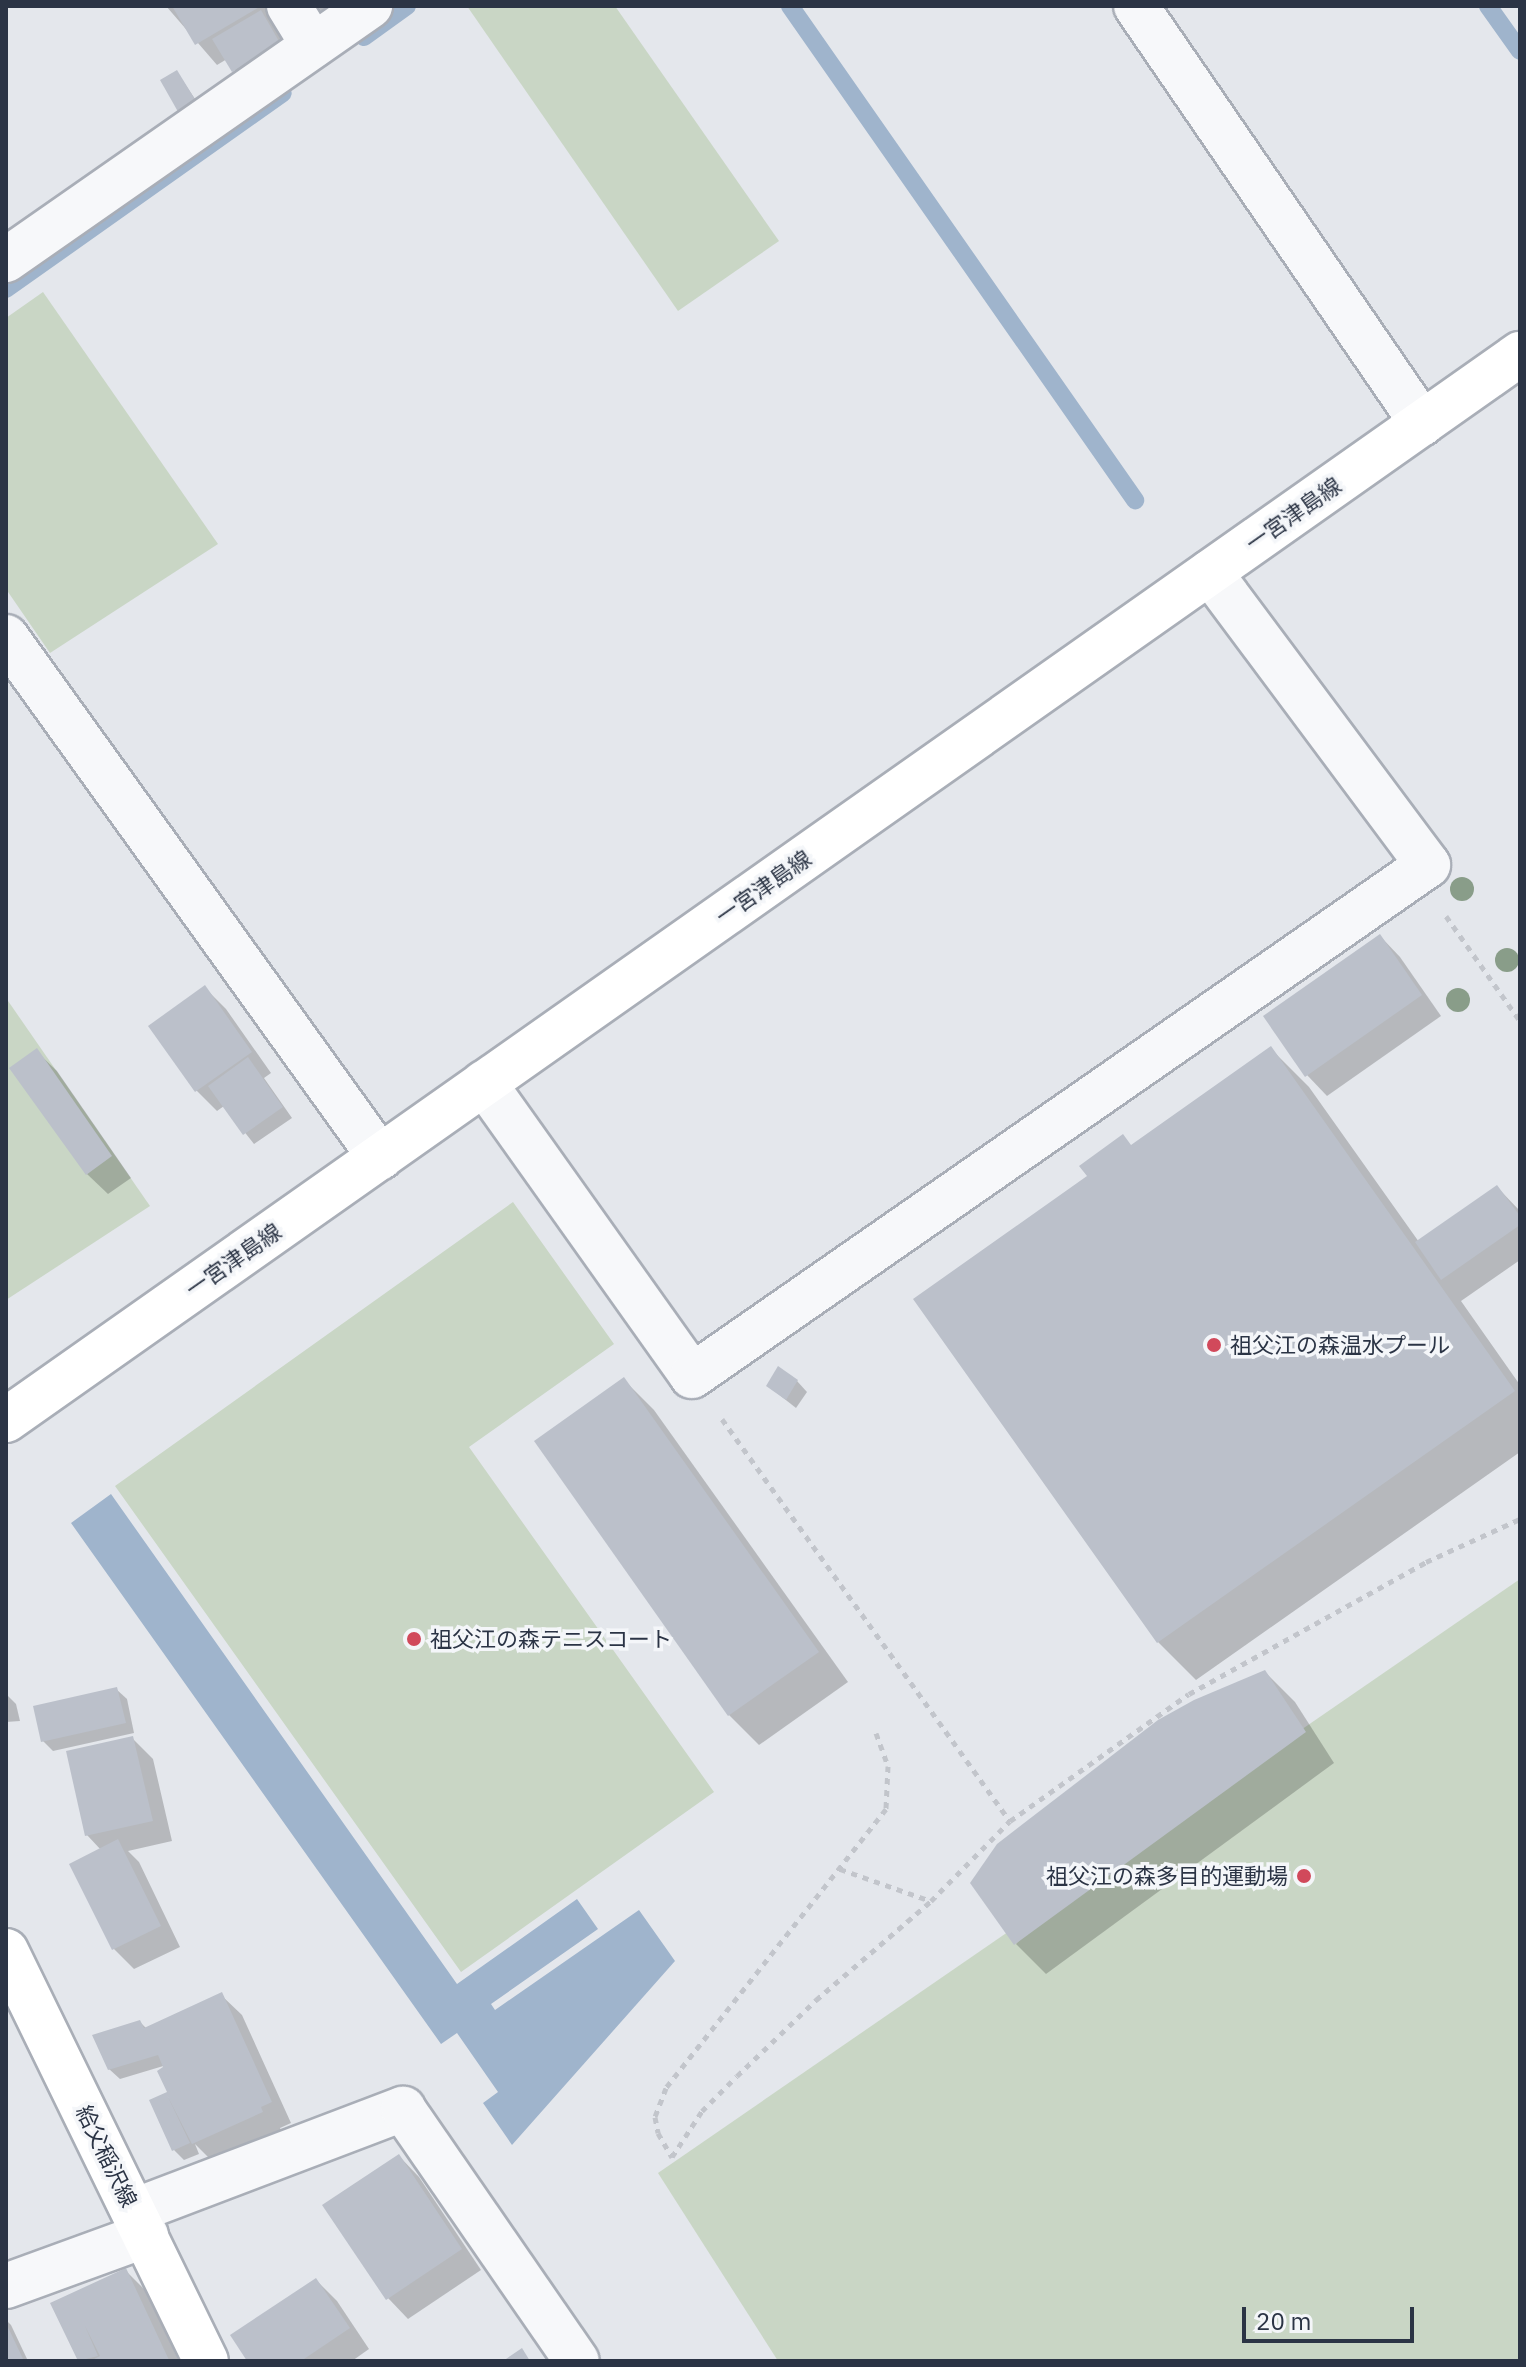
<!DOCTYPE html>
<meta charset="utf-8">
<style>
body{margin:0}
#map{position:relative;width:1526px;height:2367px;overflow:hidden;background:#e4e7ec;font-family:"IBM Plex Sans","Noto Sans JP",sans-serif}
div>[style]{position:absolute}
[style*='--x']{left:calc(var(--x)*1px);top:calc(var(--y)*1px);width:calc(var(--w)*1px);rotate:calc(var(--a)*1deg)}
.green>*{inset:0;background:#c9d6c5}
.water>*{inset:0;background:#9fb4cc}
.shadow>*{inset:0;background:#0003}
.stream>*{height:18px;margin:-9px;padding:0 9px;transform-origin:9px;border-radius:9px;background:#9fb4cc}
.building>*{inset:0;background:#bbc0ca}
.path>*{height:5px;margin-top:-2.5px;transform-origin:0;background:repeating-linear-gradient(90deg,#c2c5cb 0 6px,transparent 0 12px)}
.roads{filter:drop-shadow(2px 0 #a9aeb7) drop-shadow(-2px 0 #a9aeb7) drop-shadow(0 2px #a9aeb7) drop-shadow(0 -2px #a9aeb7)}
.minor>*{height:44px;margin:-22px;padding:0 22px;transform-origin:22px;border-radius:22px;background:#f7f8fa}
.major>*{height:44px;margin:-22px;padding:0 22px;transform-origin:22px;border-radius:22px;background:#fff}
.trees>*{width:24px;height:24px;margin:-12px;border-radius:50%;background:#899d89}
.dots>*{width:22px;height:22px;translate:-50% -50%;box-sizing:border-box;border:4px solid #f4f6f9;border-radius:50%}
span{translate:-50% -50%;white-space:nowrap;text-align:center;line-height:1.15;-webkit-text-stroke:7px #f4f6f9;paint-order:stroke}
.street-label{font-size:22px;color:#2b3445}
.poi-label{font-size:22px;color:#2b3445}
.left{translate:0 -50%;text-align:left}
.right{translate:-100% -50%;text-align:right}
.frame{position:absolute;inset:0;border:8px solid #2b3445;pointer-events:none}
.scale{position:absolute;left:1242px;top:2307px;width:172px;height:36px;box-sizing:border-box;border:4px solid #2b3445;border-top:0;padding-left:10px;font-size:24px;line-height:28px;white-space:nowrap;color:#2b3445;-webkit-text-stroke:6px #f4f6f9;paint-order:stroke}
</style>
<div id="map">
<div class="green">
<i style="clip-path:polygon(467px 6px,615px 6px,779px 241px,678px 311px)"></i>
<i style="clip-path:polygon(43px 292px,218px 544px,50px 653px,6px 589px,6px 318px)"></i>
<i style="clip-path:polygon(6px 998px,150px 1206px,6px 1300px)"></i>
<i style="clip-path:polygon(513px 1202px,614px 1344px,469px 1447px,714px 1792px,461px 1972px,115px 1486px)"></i>
<i style="clip-path:polygon(1520px 1579px,1520px 2361px,778px 2361px,658px 2173px)"></i>
</div>
<div class="water">
<i style="clip-path:polygon(111px 1494px,457px 1984px,577px 1899px,598px 1929px,491px 2004px,495px 2010px,639px 1910px,675px 1961px,512px 2145px,483px 2103px,498px 2092px,457px 2033px,441px 2044px,71px 1523px)"></i>
</div>
<div class="shadow">
<i style="clip-path:polygon(166px 6px,264px 6px,289px 54px,244px 81px,227px 59px,217px 65px)"></i>
<i style="clip-path:polygon(318px 6px,357px 6px,322px 13px)"></i>
<i style="clip-path:polygon(177px 72px,207px 117px,193px 125px)"></i>
<i style="clip-path:polygon(1380px 936px,1400px 957px,1441px 1016px,1327px 1096px,1307px 1075px)"></i>
<i style="clip-path:polygon(205px 988px,226px 1009px,271px 1073px,264px 1078px,292px 1118px,254px 1144px,224px 1106px,217px 1111px,196px 1090px)"></i>
<i style="clip-path:polygon(1271px 1049px,1309px 1087px,1419px 1242px,1497px 1187px,1520px 1211px,1520px 1260px,1461px 1301px,1520px 1385px,1520px 1452px,1196px 1680px,1158px 1642px,916px 1299px)"></i>
<i style="clip-path:polygon(36px 1051px,57px 1071px,131px 1178px,108px 1194px,87px 1174px)"></i>
<i style="clip-path:polygon(624px 1380px,654px 1410px,848px 1682px,759px 1745px,729px 1715px)"></i>
<i style="clip-path:polygon(797px 1381px,807px 1392px,796px 1408px,768px 1386px)"></i>
<i style="clip-path:polygon(1265px 1672px,1295px 1702px,1334px 1763px,1046px 1974px,1016px 1944px)"></i>
<i style="clip-path:polygon(116px 1689px,127px 1699px,134px 1733px,53px 1751px,43px 1741px)"></i>
<i style="clip-path:polygon(6px 1694px,16px 1704px,20px 1721px,6px 1722px)"></i>
<i style="clip-path:polygon(133px 1739px,153px 1759px,172px 1841px,128px 1851px,139px 1862px,180px 1947px,134px 1969px,114px 1949px,101px 1850px,87px 1835px)"></i>
<i style="clip-path:polygon(221px 1995px,242px 2015px,291px 2123px,280px 2128px,282px 2133px,214px 2163px,195px 2144px,199px 2154px,184px 2160px,174px 2150px,151px 2101px,165px 2094px,173px 2102px,170px 2064px,120px 2079px,109px 2069px,140px 2022px,147px 2029px)"></i>
<i style="clip-path:polygon(399px 2156px,419px 2177px,481px 2270px,408px 2319px,388px 2298px)"></i>
<i style="clip-path:polygon(125px 2270px,146px 2291px,179px 2361px,80px 2361px,53px 2304px)"></i>
<i style="clip-path:polygon(316px 2280px,337px 2301px,369px 2349px,352px 2361px,250px 2361px)"></i>
<i style="clip-path:polygon(6px 2320px,11px 2325px,28px 2361px,6px 2361px)"></i>
</div>
<div class="stream">
<i style="--x:790;--y:6;--w:603;--a:55.07"></i>
<i style="--x:1488;--y:6;--w:55;--a:54.6"></i>
<i style="--x:364;--y:37;--w:53;--a:-35.8"></i>
<i style="--x:6;--y:289;--w:339;--a:-35.3"></i>
</div>
<div class="building">
<i style="clip-path:polygon(172px 6px,261px 6px,195px 45px)"></i>
<i style="clip-path:polygon(261px 10px,280px 43px,232px 72px,212px 39px)"></i>
<i style="clip-path:polygon(177px 70px,199px 106px,181px 117px,160px 80px)"></i>
<i style="clip-path:polygon(1380px 934px,1422px 995px,1305px 1077px,1263px 1016px)"></i>
<i style="clip-path:polygon(205px 985px,252px 1052px,195px 1092px,148px 1026px)"></i>
<i style="clip-path:polygon(1271px 1046px,1515px 1391px,1157px 1643px,913px 1299px,1087px 1176px,1079px 1166px,1123px 1134px,1131px 1145px)"></i>
<i style="clip-path:polygon(37px 1048px,112px 1156px,86px 1175px,9px 1068px)"></i>
<i style="clip-path:polygon(248px 1057px,283px 1107px,243px 1135px,208px 1086px)"></i>
<i style="clip-path:polygon(1497px 1185px,1520px 1216px,1520px 1225px,1441px 1280px,1415px 1242px)"></i>
<i style="clip-path:polygon(778px 1366px,798px 1380px,786px 1400px,766px 1386px)"></i>
<i style="clip-path:polygon(624px 1377px,819px 1652px,728px 1716px,534px 1441px)"></i>
<i style="clip-path:polygon(1265px 1670px,1306px 1732px,1014px 1945px,970px 1883px,997px 1844px,1158px 1720px,1194px 1700px)"></i>
<i style="clip-path:polygon(117px 1687px,126px 1723px,41px 1742px,33px 1706px)"></i>
<i style="clip-path:polygon(133px 1736px,153px 1821px,85px 1836px,66px 1751px)"></i>
<i style="clip-path:polygon(118px 1839px,161px 1926px,112px 1950px,69px 1864px)"></i>
<i style="clip-path:polygon(222px 1992px,272px 2102px,261px 2107px,263px 2112px,192px 2144px,167px 2095px,190px 2143px,172px 2151px,149px 2100px,167px 2092px,157px 2071px,163px 2067px,158px 2055px,108px 2070px,92px 2035px,140px 2020px,144px 2028px)"></i>
<i style="clip-path:polygon(399px 2154px,462px 2249px,386px 2300px,322px 2205px)"></i>
<i style="clip-path:polygon(126px 2268px,169px 2360px,90px 2361px,100px 2356px,85px 2326px,98px 2356px,78px 2361px,50px 2303px)"></i>
<i style="clip-path:polygon(316px 2278px,350px 2328px,301px 2361px,247px 2361px,230px 2335px)"></i>
<i style="clip-path:polygon(6px 2323px,24px 2361px,6px 2361px)"></i>
<i style="clip-path:polygon(522px 2348px,530px 2361px,503px 2361px)"></i>
</div>
<div class="path">
<i style="--x:1446;--y:916;--w:128;--a:54.8"></i>
<i style="--x:722;--y:1419;--w:495;--a:54.4"></i>
<i style="--x:876;--y:1733;--w:35;--a:70"></i>
<i style="--x:888;--y:1766;--w:43;--a:92.7"></i>
<i style="--x:886;--y:1809;--w:355;--a:128.3"></i>
<i style="--x:666;--y:2088;--w:31;--a:111"></i>
<i style="--x:655;--y:2117;--w:16;--a:79"></i>
<i style="--x:658;--y:2133;--w:28;--a:60"></i>
<i style="--x:672;--y:2157;--w:55;--a:-56.9"></i>
<i style="--x:702;--y:2111;--w:49;--a:-45"></i>
<i style="--x:737;--y:2076;--w:110;--a:-43.9"></i>
<i style="--x:816;--y:2000;--w:152;--a:-40.7"></i>
<i style="--x:931;--y:1901;--w:112;--a:-45.4"></i>
<i style="--x:1010;--y:1821;--w:219;--a:-35.4"></i>
<i style="--x:1189;--y:1694;--w:271;--a:-29.1"></i>
<i style="--x:1426;--y:1562;--w:103;--a:-24.6"></i>
<i style="--x:840;--y:1869;--w:96;--a:19.4"></i>
</div>
<div class="roads">
<div class="minor">
<i style="--x:289;--y:6;--w:46;--a:58.4"></i>
<i style="--x:1136;--y:6;--w:506;--a:55.56"></i>
<i style="--x:6;--y:260;--w:444;--a:-34.9"></i>
<i style="--x:6;--y:637;--w:641;--a:54.28"></i>
<i style="--x:484;--y:1083;--w:359;--a:54.6"></i>
<i style="--x:692;--y:1376;--w:896;--a:-34.77"></i>
<i style="--x:1428;--y:865;--w:365;--a:-126.7"></i>
<i style="--x:134;--y:2211;--w:288;--a:-20.8"></i>
<i style="--x:403;--y:2109;--w:306;--a:55.4"></i>
<i style="--x:6;--y:2286;--w:149;--a:-20"></i>
</div>
<div class="major">
<i style="--x:6;--y:1420;--w:1852;--a:-35.15"></i>
<i style="--x:6;--y:1951;--w:456;--a:64"></i>
</div>
</div>
<div class="trees">
<i style="left:1462px;top:889px"></i>
<i style="left:1507px;top:960px"></i>
<i style="left:1458px;top:1000px"></i>
</div>
<div class="dots">
<i style="left:1214px;top:1345px;background:#d1495b"></i>
<i style="left:414px;top:1639px;background:#d1495b"></i>
<i style="left:1304px;top:1876px;background:#d1495b"></i>
</div>
<div class="street-label">
<span style="left:1293px;top:514px;rotate:-35deg">一宮津島線</span>
<span style="left:763px;top:887px;rotate:-35deg">一宮津島線</span>
<span style="left:233px;top:1260px;rotate:-35deg">一宮津島線</span>
<span style="left:107px;top:2156px;rotate:64deg">給父稲沢線</span>
</div>
<div class="poi-label">
<span class="left" style="left:1230px;top:1345px">祖父江の森温水プール</span>
<span class="left" style="left:430px;top:1639px">祖父江の森テニスコート</span>
<span class="right" style="left:1288px;top:1876px">祖父江の森多目的運動場</span>
</div>
<div class="frame"></div>
<div class="scale">20 m</div>
</div>
